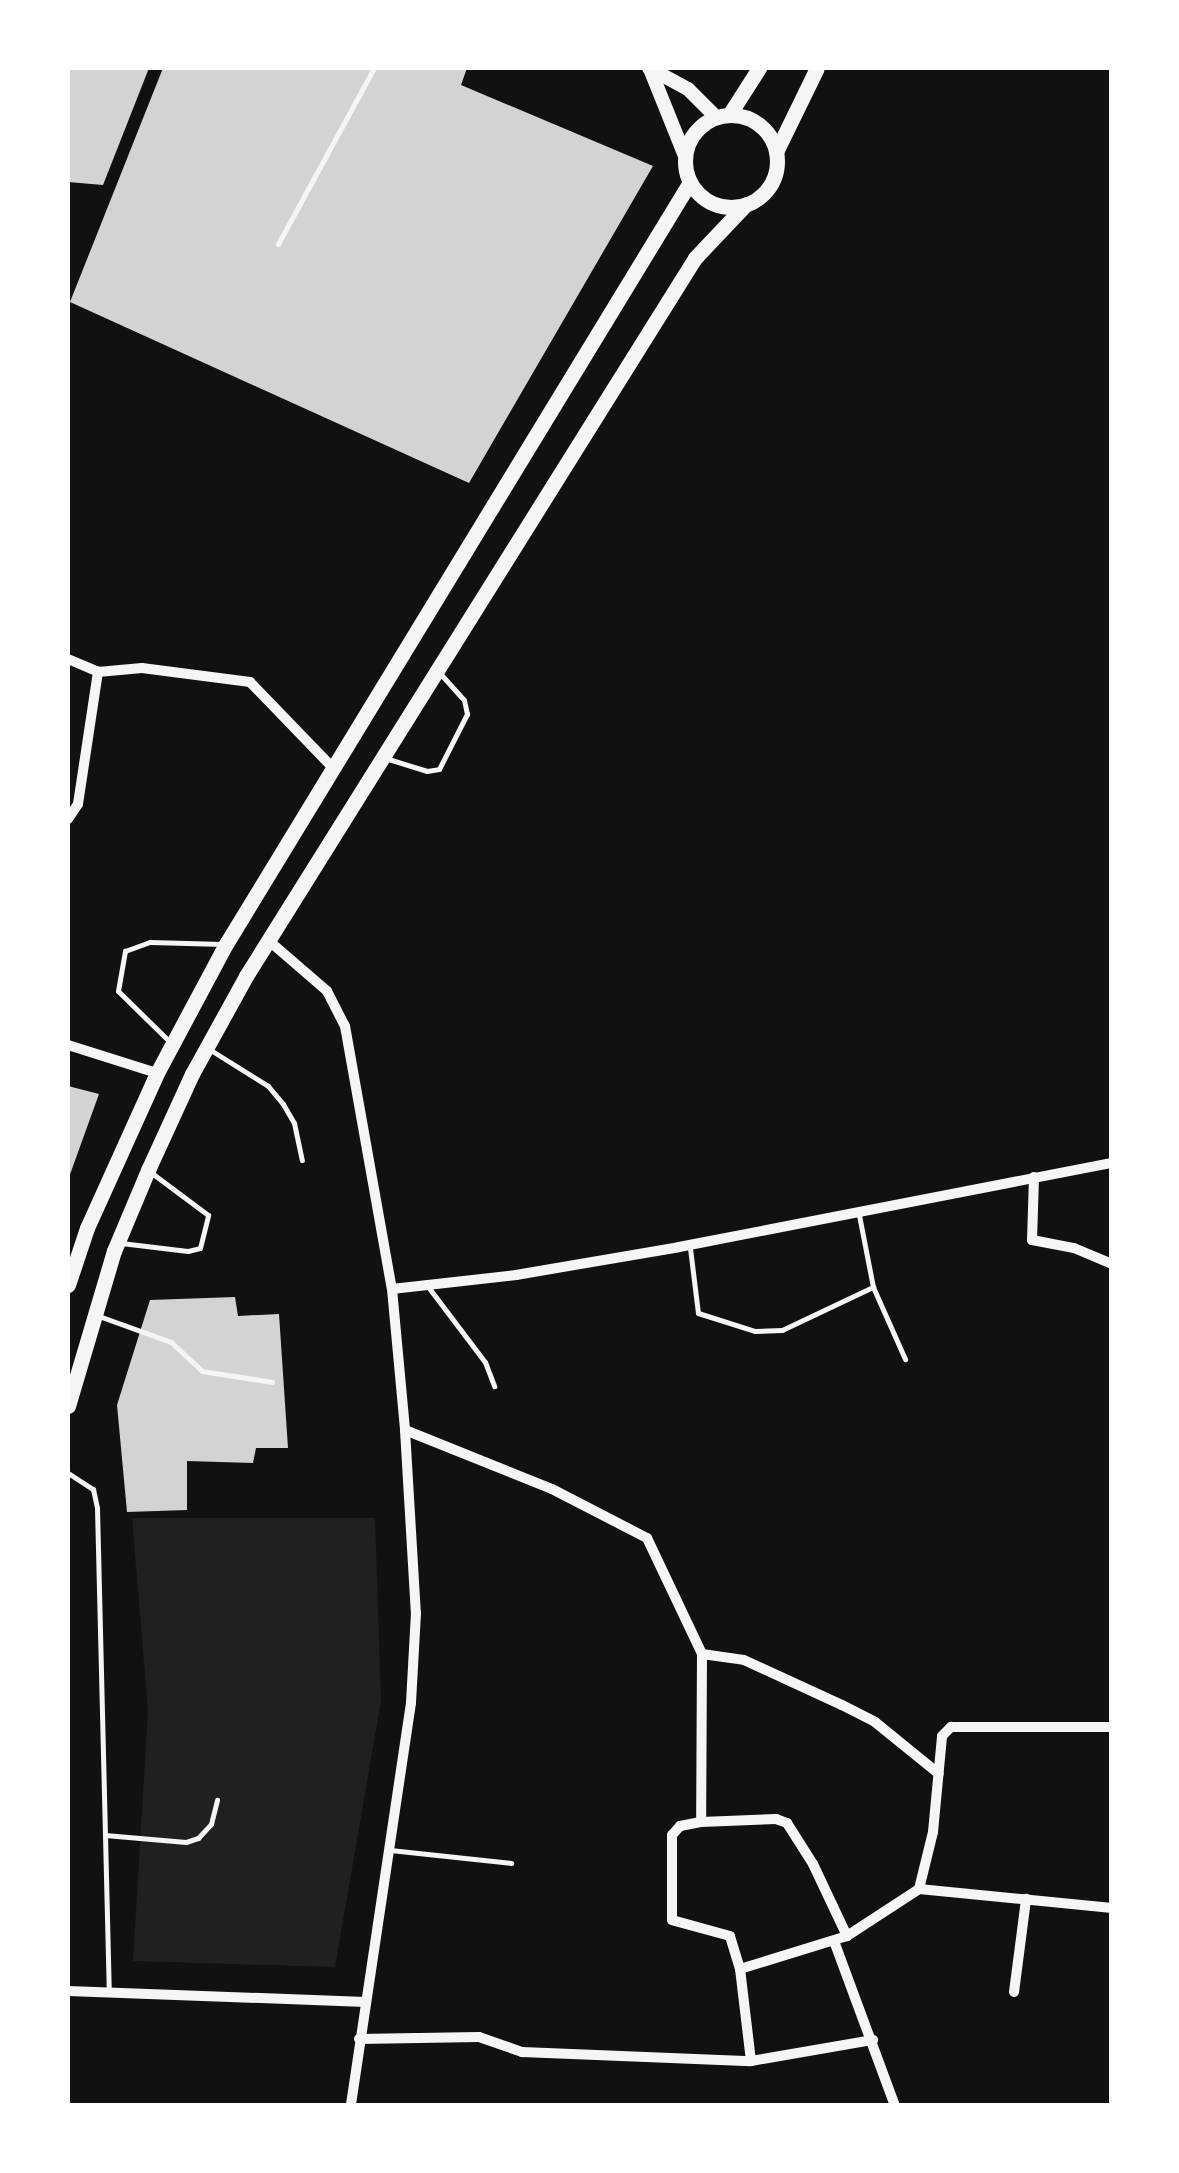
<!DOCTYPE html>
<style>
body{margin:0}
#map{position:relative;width:1179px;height:2173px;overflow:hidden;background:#111;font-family:Karla,sans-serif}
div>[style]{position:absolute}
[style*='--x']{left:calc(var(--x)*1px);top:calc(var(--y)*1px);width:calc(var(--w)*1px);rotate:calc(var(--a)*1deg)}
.green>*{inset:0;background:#202020}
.building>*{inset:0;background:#d3d3d3}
.service>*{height:5px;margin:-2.5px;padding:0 2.5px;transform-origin:2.5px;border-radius:2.5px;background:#f5f5f5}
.minor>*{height:10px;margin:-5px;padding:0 5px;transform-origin:5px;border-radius:5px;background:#f5f5f5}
.secondary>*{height:14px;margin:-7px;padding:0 7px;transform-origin:7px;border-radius:7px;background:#f5f5f5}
.trunk>*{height:15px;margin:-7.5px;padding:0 7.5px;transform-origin:7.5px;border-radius:7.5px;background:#f5f5f5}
.trunk>.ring{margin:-7.5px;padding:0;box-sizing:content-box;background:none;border:15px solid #f5f5f5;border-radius:50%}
span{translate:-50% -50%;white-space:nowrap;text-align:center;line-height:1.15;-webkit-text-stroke:9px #fff;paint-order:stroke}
.frame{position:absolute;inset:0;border:70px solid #fff;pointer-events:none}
</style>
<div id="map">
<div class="green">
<i style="clip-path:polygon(132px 1518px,375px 1518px,381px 1701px,335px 1967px,133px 1961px,148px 1711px)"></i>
</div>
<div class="building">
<i style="clip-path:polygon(68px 68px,149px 68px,103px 185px,68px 182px)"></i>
<i style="clip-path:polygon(163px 68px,467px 68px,461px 85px,653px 166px,469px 483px,70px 302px)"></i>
<i style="clip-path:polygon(68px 1086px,99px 1094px,68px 1180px)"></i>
<i style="clip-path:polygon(235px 1297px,238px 1316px,279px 1314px,288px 1448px,256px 1448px,253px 1463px,187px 1461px,187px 1510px,127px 1512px,117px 1405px,150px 1300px)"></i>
</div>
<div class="service">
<i style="--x:278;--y:244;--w:200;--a:-61.4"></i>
<i style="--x:385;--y:758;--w:44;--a:17.2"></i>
<i style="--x:427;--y:771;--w:12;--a:-9"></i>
<i style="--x:439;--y:769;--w:62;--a:-63"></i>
<i style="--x:467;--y:714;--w:14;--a:-102"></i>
<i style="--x:464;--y:700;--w:36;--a:-132"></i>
<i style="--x:169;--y:1041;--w:71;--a:-135.6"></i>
<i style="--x:118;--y:991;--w:41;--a:-80.1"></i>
<i style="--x:125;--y:951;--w:27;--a:-20"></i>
<i style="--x:150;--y:942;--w:73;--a:1.6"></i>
<i style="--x:209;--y:1049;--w:70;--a:32.1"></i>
<i style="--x:268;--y:1086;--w:23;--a:50"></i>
<i style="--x:283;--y:1104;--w:22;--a:60"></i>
<i style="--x:294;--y:1123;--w:38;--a:78"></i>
<i style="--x:859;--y:1215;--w:73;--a:79"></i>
<i style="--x:873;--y:1287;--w:79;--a:66"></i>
<i style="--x:121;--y:1243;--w:67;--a:6.8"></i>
<i style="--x:188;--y:1251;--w:12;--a:-14"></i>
<i style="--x:200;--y:1248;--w:34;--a:-76"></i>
<i style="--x:208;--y:1215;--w:74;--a:-143.3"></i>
<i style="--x:690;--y:1248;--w:65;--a:83"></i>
<i style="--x:698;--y:1313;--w:60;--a:17.5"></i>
<i style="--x:755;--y:1331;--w:27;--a:-2"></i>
<i style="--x:782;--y:1330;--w:101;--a:-25.3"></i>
<i style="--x:429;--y:1288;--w:93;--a:52.9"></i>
<i style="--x:485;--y:1362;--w:26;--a:69"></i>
<i style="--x:96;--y:1315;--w:80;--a:19.8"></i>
<i style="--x:171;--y:1342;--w:42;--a:43.1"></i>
<i style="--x:202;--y:1371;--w:71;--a:8.9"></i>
<i style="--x:68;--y:1473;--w:30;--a:33"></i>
<i style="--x:93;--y:1489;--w:19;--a:78"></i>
<i style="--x:97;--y:1508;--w:484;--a:88.6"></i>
<i style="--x:105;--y:1835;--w:81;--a:4.9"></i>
<i style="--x:186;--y:1842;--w:13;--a:-18"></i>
<i style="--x:198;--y:1838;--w:19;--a:-47"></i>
<i style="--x:211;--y:1824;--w:25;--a:-76"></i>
<i style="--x:390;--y:1850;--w:122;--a:6.1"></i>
</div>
<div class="minor">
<i style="--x:68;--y:659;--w:33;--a:23"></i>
<i style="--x:98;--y:672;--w:44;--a:-5.2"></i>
<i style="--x:142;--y:668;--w:109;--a:7.4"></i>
<i style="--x:250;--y:682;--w:121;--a:46"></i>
<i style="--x:68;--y:819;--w:18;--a:-56"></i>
<i style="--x:78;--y:804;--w:134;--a:-81.4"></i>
<i style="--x:268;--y:940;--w:78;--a:40.8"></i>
<i style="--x:327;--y:991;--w:39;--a:63"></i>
<i style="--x:345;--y:1026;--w:267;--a:79.9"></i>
<i style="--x:392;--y:1289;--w:142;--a:84.7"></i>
<i style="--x:405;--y:1430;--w:183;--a:86.6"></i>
<i style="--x:416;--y:1613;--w:90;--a:93.2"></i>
<i style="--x:411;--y:1703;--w:407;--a:98.5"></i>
<i style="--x:68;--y:1045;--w:93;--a:17.5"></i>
<i style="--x:1034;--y:1177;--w:63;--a:91.8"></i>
<i style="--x:1032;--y:1240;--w:43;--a:10.8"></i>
<i style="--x:1074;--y:1248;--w:41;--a:22.8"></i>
<i style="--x:392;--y:1289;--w:125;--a:-6.4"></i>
<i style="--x:516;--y:1275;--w:165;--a:-9.7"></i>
<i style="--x:679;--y:1247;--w:441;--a:-11"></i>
<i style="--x:405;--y:1430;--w:158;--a:21.9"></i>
<i style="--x:552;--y:1489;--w:107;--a:27.3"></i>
<i style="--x:647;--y:1538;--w:128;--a:64.6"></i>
<i style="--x:702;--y:1654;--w:168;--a:90.3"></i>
<i style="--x:702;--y:1654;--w:42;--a:8.1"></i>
<i style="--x:744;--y:1660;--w:108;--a:24.7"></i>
<i style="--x:842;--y:1705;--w:37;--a:27"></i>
<i style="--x:875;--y:1722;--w:82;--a:39.1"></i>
<i style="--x:919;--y:1889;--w:194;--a:5.6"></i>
<i style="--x:834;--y:1941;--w:176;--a:69.7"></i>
<i style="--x:740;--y:1969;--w:112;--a:-17.1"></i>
<i style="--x:847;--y:1936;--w:86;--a:-33.1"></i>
<i style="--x:919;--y:1889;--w:59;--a:-76.2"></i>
<i style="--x:933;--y:1832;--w:96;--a:-84.6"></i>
<i style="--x:942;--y:1736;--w:13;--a:-45"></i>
<i style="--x:951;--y:1727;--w:161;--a:0"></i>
<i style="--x:68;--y:1991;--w:298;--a:2.1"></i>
<i style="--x:1014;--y:1992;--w:94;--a:-82.6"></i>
<i style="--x:359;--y:2039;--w:120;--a:-1"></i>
<i style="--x:479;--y:2037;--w:46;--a:19.2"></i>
<i style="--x:522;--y:2052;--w:229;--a:2.3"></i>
<i style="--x:751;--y:2061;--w:124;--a:-9.8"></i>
<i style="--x:751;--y:2061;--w:93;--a:-96.8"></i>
<i style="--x:740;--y:1969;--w:34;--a:-107"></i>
<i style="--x:730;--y:1936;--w:60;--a:-164.6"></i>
<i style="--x:672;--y:1920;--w:85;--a:-90"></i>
<i style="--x:672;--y:1835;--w:12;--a:-48"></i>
<i style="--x:680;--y:1826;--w:21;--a:-11"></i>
<i style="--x:701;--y:1822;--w:75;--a:-2.3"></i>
<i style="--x:776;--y:1819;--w:12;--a:20"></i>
<i style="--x:787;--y:1823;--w:49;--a:57.6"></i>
<i style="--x:813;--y:1864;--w:80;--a:64.7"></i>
</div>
<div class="secondary">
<i style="--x:649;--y:68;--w:44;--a:28.3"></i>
<i style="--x:688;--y:89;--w:40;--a:45"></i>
<i style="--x:650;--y:69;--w:94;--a:68.1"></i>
</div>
<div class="trunk">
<i style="--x:729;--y:115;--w:56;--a:-57.4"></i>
<i class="ring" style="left:685px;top:115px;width:77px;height:77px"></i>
<i style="--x:776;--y:152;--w:93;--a:-64"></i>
<i style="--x:68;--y:1285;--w:60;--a:-71.6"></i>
<i style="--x:87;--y:1228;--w:170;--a:-65.7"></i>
<i style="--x:157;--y:1073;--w:146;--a:-61.9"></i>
<i style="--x:226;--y:944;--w:892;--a:-58.66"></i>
<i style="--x:68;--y:1406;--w:162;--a:-73.5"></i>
<i style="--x:114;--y:1251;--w:88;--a:-67.2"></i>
<i style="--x:148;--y:1170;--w:106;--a:-65.4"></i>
<i style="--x:192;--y:1074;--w:112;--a:-61.1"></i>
<i style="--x:246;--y:976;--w:847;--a:-57.98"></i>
<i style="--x:695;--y:258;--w:74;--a:-46.6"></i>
</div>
<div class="frame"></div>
</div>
